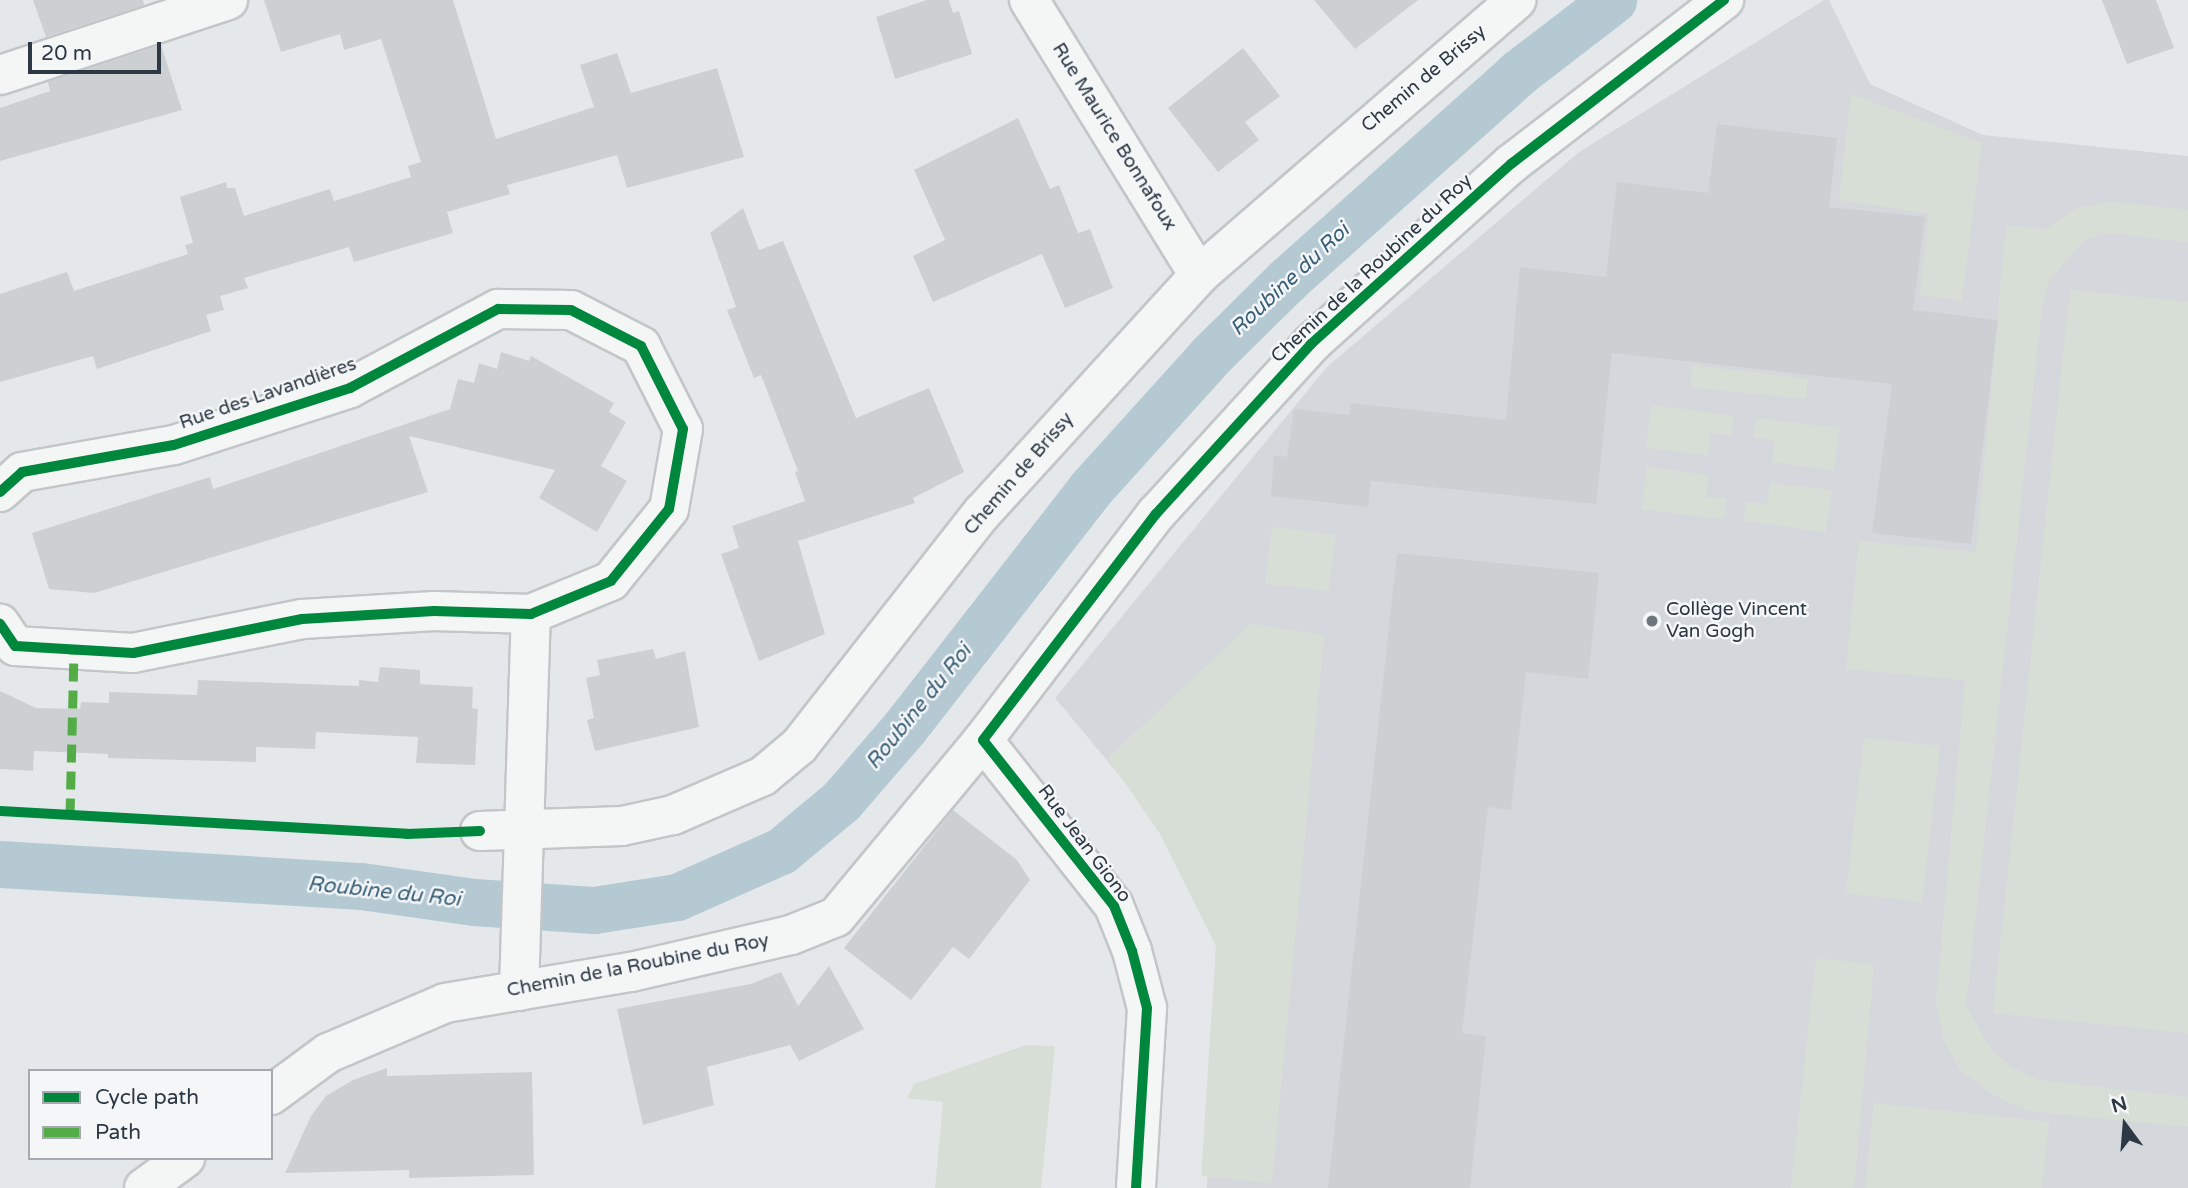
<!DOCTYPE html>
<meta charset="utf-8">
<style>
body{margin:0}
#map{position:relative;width:2188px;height:1188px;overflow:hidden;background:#e5e8ea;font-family:"Varela Round",sans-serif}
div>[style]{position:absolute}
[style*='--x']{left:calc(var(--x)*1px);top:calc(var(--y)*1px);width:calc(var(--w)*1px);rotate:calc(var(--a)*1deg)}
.built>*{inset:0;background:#d4d8dd}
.green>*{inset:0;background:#d7ded6}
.canal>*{height:47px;margin:-23.5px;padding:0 23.5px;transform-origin:23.5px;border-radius:23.5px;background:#b5c9d3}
.building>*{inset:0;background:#cdd0d2}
.roads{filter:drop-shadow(2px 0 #c3c6c8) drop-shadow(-2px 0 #c3c6c8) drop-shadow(0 2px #c3c6c8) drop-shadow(0 -2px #c3c6c8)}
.minor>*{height:38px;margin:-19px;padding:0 19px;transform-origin:19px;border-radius:19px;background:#f4f6f6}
.quiet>*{height:9px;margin-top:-4.5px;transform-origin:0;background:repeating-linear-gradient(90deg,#54ac47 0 18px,transparent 0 27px)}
.cycleway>*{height:10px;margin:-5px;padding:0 5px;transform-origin:5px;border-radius:5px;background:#00873e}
.dots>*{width:19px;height:19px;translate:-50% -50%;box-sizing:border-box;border:4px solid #f4f6f8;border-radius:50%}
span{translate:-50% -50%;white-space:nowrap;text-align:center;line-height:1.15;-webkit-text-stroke:5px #f4f6f8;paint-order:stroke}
.street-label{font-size:19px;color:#2c3843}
.poi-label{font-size:19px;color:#2c3843}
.left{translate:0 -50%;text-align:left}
.water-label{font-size:21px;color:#375e76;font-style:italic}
.legend{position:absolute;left:28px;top:1069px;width:245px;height:91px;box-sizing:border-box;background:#f4f6f8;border:2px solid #a4aab0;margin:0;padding:9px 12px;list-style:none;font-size:21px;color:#2c3843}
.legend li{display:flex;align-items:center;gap:14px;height:35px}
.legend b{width:35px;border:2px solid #a4aab0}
.north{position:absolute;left:2090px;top:1090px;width:70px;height:70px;-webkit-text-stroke:5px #f4f6f8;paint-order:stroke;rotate:344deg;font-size:19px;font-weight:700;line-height:28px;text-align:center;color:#2c3843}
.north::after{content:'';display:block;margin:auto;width:24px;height:32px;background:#2c3843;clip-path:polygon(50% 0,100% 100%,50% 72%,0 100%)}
.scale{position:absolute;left:28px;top:42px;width:133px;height:32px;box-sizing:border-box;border:4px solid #2c3843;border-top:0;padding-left:9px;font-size:21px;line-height:24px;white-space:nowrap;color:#2c3843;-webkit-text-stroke:5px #f4f6f8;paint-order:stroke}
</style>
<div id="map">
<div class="built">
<i style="clip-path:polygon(1824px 0,1829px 0,1870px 84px,1983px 135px,2188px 156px,2188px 1188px,1207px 1188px,1216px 946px,1165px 830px,1055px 698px,1327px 367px,1579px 152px)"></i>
</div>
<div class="green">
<i style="clip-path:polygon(1851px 94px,1982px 143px,1962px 301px,1920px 295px,1929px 214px,1839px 200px)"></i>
<i style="clip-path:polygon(2112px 202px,2188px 210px,2188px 242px,2107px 233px,2084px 240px,2049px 281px,2042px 309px,1966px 1006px,1991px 1050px,2012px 1067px,2038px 1080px,2188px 1097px,2188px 1127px,2028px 1111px,1990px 1093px,1960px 1070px,1943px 1039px,1936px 1004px,1965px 680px,1846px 669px,1859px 541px,1976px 552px,2006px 226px,2046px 229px,2077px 208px)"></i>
<i style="clip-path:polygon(2070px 290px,2188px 302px,2188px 1033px,1993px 1013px)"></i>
<i style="clip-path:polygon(1692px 365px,1808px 379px,1806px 399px,1690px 387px)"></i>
<i style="clip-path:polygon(1651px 405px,1734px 416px,1731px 435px,1710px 433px,1708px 455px,1646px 448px)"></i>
<i style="clip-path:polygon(1756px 418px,1839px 428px,1834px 470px,1772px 462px,1774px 440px,1754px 437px)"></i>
<i style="clip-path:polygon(1647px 467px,1708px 475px,1706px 497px,1727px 499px,1724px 519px,1642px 509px)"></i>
<i style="clip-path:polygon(1770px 483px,1832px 490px,1826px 532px,1744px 521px,1746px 502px,1767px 504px)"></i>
<i style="clip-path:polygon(1272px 527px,1336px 535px,1329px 591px,1265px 584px)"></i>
<i style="clip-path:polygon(1251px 624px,1324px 635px,1272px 1183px,1201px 1176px,1216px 946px,1160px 834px,1108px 758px)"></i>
<i style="clip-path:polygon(1864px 738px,1940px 746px,1922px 902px,1846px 893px)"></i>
<i style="clip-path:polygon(1816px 958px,1874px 965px,1854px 1188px,1791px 1188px)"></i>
<i style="clip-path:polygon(1026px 1045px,1055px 1046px,1041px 1188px,935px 1188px,943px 1102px,907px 1098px,914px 1084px)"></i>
<i style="clip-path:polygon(1874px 1103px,2049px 1122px,2042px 1188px,1865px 1188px)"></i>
</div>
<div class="canal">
<i style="--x:0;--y:864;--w:362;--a:3.5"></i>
<i style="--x:361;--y:886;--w:114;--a:8.1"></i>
<i style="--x:474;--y:902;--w:120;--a:3.8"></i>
<i style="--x:594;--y:910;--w:84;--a:-8.9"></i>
<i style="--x:677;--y:897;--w:114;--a:-23.9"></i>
<i style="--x:781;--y:851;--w:78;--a:-39.8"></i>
<i style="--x:841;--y:801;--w:98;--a:-49.1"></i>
<i style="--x:905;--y:727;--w:301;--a:-52.1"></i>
<i style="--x:1090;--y:489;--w:179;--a:-47.9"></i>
<i style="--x:1210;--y:356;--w:110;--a:-44.6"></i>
<i style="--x:1288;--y:279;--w:309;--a:-41.8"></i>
<i style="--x:1518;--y:73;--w:120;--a:-37.5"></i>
</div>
<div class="building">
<i style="clip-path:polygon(33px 0,143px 0,144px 5px,46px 37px)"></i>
<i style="clip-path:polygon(264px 0,453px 0,496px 139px,594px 107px,580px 65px,617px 53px,631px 93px,717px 68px,744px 157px,627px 188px,617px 155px,507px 185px,510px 194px,447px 212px,453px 233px,354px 262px,349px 247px,244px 278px,248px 288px,220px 296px,224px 310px,206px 315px,211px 331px,97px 369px,93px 356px,0 382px,0 294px,67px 272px,74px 291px,188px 254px,185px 245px,193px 243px,180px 197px,226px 182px,227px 188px,235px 188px,244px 216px,330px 189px,334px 201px,411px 177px,408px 166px,421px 162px,381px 39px,344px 50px,340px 34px,281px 52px)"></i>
<i style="clip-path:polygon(927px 0,949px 0,953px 13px,959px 11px,972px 54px,895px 79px,876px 17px)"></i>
<i style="clip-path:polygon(1314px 0,1418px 0,1355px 49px)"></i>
<i style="clip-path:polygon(2102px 0,2156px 0,2174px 48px,2127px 64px)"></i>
<i style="clip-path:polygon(161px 45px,182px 110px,0 161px,0 108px,50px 91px,48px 82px)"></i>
<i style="clip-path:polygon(1243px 48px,1280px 96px,1245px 122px,1259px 140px,1218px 172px,1168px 108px)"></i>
<i style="clip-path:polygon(1018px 118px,1050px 189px,1059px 185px,1078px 233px,1090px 229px,1113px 288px,1065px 308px,1042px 254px,933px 302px,913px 256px,945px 240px,914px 170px)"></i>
<i style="clip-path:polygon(1717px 124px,1837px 138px,1829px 207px,1925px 217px,1913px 310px,1998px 320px,1971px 544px,1872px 533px,1892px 384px,1612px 353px,1596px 504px,1371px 481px,1368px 507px,1271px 496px,1274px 455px,1287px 457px,1294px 409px,1349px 415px,1351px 403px,1506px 420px,1520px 267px,1606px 277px,1617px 182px,1708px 193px)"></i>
<i style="clip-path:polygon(743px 208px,759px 250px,783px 241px,856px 418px,929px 388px,964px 472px,913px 498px,915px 503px,798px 541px,825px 634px,759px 661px,721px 554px,739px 548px,732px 526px,805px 501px,795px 472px,798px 471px,761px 375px,754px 378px,727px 310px,736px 307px,710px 233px)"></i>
<i style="clip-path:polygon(501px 352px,529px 361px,531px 356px,614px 403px,609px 412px,626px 422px,601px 466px,627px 481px,597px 532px,539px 498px,555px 470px,409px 436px,428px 492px,94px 593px,49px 589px,32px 533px,210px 477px,213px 489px,450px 409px,458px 379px,474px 383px,479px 363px,497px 369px)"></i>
<i style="clip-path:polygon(1397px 553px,1599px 573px,1588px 679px,1526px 672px,1511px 810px,1488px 807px,1462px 1033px,1486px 1036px,1470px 1188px,1328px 1188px)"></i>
<i style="clip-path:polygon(653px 649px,656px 659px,685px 651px,699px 727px,595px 751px,587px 720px,594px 718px,586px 678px,600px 675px,597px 660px)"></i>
<i style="clip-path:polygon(380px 667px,420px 670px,420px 684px,473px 687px,472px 708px,478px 709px,475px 765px,416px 763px,418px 737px,316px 732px,315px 749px,256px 747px,256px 762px,108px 758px,108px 754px,34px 751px,33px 771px,0 769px,0 691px,36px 708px,80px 709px,81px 702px,109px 703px,109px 692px,197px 695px,198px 680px,359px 686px,359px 680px,378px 682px)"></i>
<i style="clip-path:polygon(953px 810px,1017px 860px,1030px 880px,969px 959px,953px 947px,911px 1000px,844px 948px)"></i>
<i style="clip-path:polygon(829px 966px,864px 1029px,799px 1061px,790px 1045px,707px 1067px,714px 1105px,643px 1125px,617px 1009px,751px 984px,781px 972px,798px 1006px)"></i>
<i style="clip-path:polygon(387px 1068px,387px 1076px,532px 1072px,534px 1175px,409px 1178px,409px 1170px,285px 1173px,311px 1116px,326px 1096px,353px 1080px)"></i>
</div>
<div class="roads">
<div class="minor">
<i style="--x:1029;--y:0;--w:323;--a:58.3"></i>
<i style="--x:0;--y:75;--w:240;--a:-18.2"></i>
<i style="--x:0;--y:492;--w:30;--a:-42"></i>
<i style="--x:22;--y:472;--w:154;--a:-10.1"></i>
<i style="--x:174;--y:445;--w:185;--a:-17.9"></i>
<i style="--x:350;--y:388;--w:168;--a:-28.1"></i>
<i style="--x:498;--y:309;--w:73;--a:0.8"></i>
<i style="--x:571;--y:310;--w:79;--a:27.2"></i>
<i style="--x:641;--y:346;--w:93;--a:63.2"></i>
<i style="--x:683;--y:429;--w:81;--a:99.9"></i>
<i style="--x:669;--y:509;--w:92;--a:128.9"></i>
<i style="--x:611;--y:581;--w:87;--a:157.6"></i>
<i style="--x:531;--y:614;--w:97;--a:-178.2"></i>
<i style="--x:434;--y:611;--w:132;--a:176.5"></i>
<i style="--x:302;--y:619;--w:172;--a:168.6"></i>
<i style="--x:133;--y:653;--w:118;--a:-176.6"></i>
<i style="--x:15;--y:646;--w:27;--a:-124"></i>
<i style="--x:983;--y:740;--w:211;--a:51.7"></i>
<i style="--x:1114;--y:906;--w:48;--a:68.2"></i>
<i style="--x:1132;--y:951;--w:59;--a:75.3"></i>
<i style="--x:1147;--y:1008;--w:180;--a:93.5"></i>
<i style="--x:480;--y:831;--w:142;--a:-2"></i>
<i style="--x:622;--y:826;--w:52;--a:-12.2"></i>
<i style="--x:673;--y:815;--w:98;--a:-23.4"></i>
<i style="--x:763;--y:776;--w:47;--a:-39.8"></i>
<i style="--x:799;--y:746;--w:296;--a:-51.9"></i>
<i style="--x:982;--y:513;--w:322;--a:-47.6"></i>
<i style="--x:1199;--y:275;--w:420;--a:-40.9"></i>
<i style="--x:519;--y:991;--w:377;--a:-88.2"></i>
<i style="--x:271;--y:1095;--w:71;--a:-36.4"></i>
<i style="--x:328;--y:1053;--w:127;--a:-23.1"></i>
<i style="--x:445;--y:1003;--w:189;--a:-9.5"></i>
<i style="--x:631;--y:972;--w:164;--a:-13"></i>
<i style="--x:791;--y:935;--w:48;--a:-21.8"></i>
<i style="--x:836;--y:917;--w:230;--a:-50.3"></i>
<i style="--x:983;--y:740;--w:285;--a:-52.6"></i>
<i style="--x:1156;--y:514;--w:230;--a:-47.6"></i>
<i style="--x:1311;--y:344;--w:269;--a:-42"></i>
<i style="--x:1511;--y:164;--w:269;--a:-37.6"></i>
<i style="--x:144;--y:1188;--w:51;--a:-36.2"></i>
</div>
</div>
<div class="quiet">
<i style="--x:70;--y:816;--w:166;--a:-88.6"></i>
</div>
<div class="cycleway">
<i style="--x:0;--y:492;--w:30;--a:-42"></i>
<i style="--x:22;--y:472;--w:154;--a:-10.1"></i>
<i style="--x:174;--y:445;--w:185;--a:-17.9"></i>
<i style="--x:350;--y:388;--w:168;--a:-28.1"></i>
<i style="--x:498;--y:309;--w:73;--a:0.8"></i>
<i style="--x:571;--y:310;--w:79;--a:27.2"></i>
<i style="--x:641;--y:346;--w:93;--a:63.2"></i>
<i style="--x:683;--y:429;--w:81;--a:99.9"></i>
<i style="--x:669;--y:509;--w:92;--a:128.9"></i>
<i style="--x:611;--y:581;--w:87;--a:157.6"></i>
<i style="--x:531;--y:614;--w:97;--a:-178.2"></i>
<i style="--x:434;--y:611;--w:132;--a:176.5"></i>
<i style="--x:302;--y:619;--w:172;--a:168.6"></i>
<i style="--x:133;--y:653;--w:118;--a:-176.6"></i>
<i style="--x:15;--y:646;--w:27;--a:-124"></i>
<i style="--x:0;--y:811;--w:408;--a:3.2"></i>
<i style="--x:407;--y:834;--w:73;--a:-2.4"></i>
<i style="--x:1136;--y:1188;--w:180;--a:-86.5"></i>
<i style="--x:1147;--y:1008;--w:59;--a:-104.7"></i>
<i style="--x:1132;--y:951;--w:48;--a:-111.8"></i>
<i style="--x:1114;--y:906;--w:211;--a:-128.3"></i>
<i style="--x:983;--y:740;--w:285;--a:-52.6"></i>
<i style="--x:1156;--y:514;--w:230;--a:-47.6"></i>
<i style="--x:1311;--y:344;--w:269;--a:-42"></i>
<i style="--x:1511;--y:164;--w:269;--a:-37.6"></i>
</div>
<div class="dots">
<i style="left:1652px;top:621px;background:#6d767d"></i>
</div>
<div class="street-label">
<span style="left:1424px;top:79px;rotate:-40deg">Chemin de Brissy</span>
<span style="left:1114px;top:137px;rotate:58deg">Rue Maurice Bonnafoux</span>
<span style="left:1372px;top:269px;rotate:-43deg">Chemin de la Roubine du Roy</span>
<span style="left:268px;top:394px;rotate:-19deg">Rue des Lavandières</span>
<span style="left:1019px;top:474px;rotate:-49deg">Chemin de Brissy</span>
<span style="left:1084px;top:844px;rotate:53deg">Rue Jean Giono</span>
<span style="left:638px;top:966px;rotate:-11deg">Chemin de la Roubine du Roy</span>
</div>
<div class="poi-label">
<span class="left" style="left:1666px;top:621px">Collège Vincent<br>Van Gogh</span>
</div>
<div class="water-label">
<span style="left:1290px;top:280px;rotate:-43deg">Roubine du Roi</span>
<span style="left:919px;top:707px;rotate:-51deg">Roubine du Roi</span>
<span style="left:384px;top:892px;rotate:6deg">Roubine du Roi</span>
</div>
<ul class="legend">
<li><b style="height:9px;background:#00873e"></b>Cycle path</li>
<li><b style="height:9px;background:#54ac47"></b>Path</li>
</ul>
<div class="north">N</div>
<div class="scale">20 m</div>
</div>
